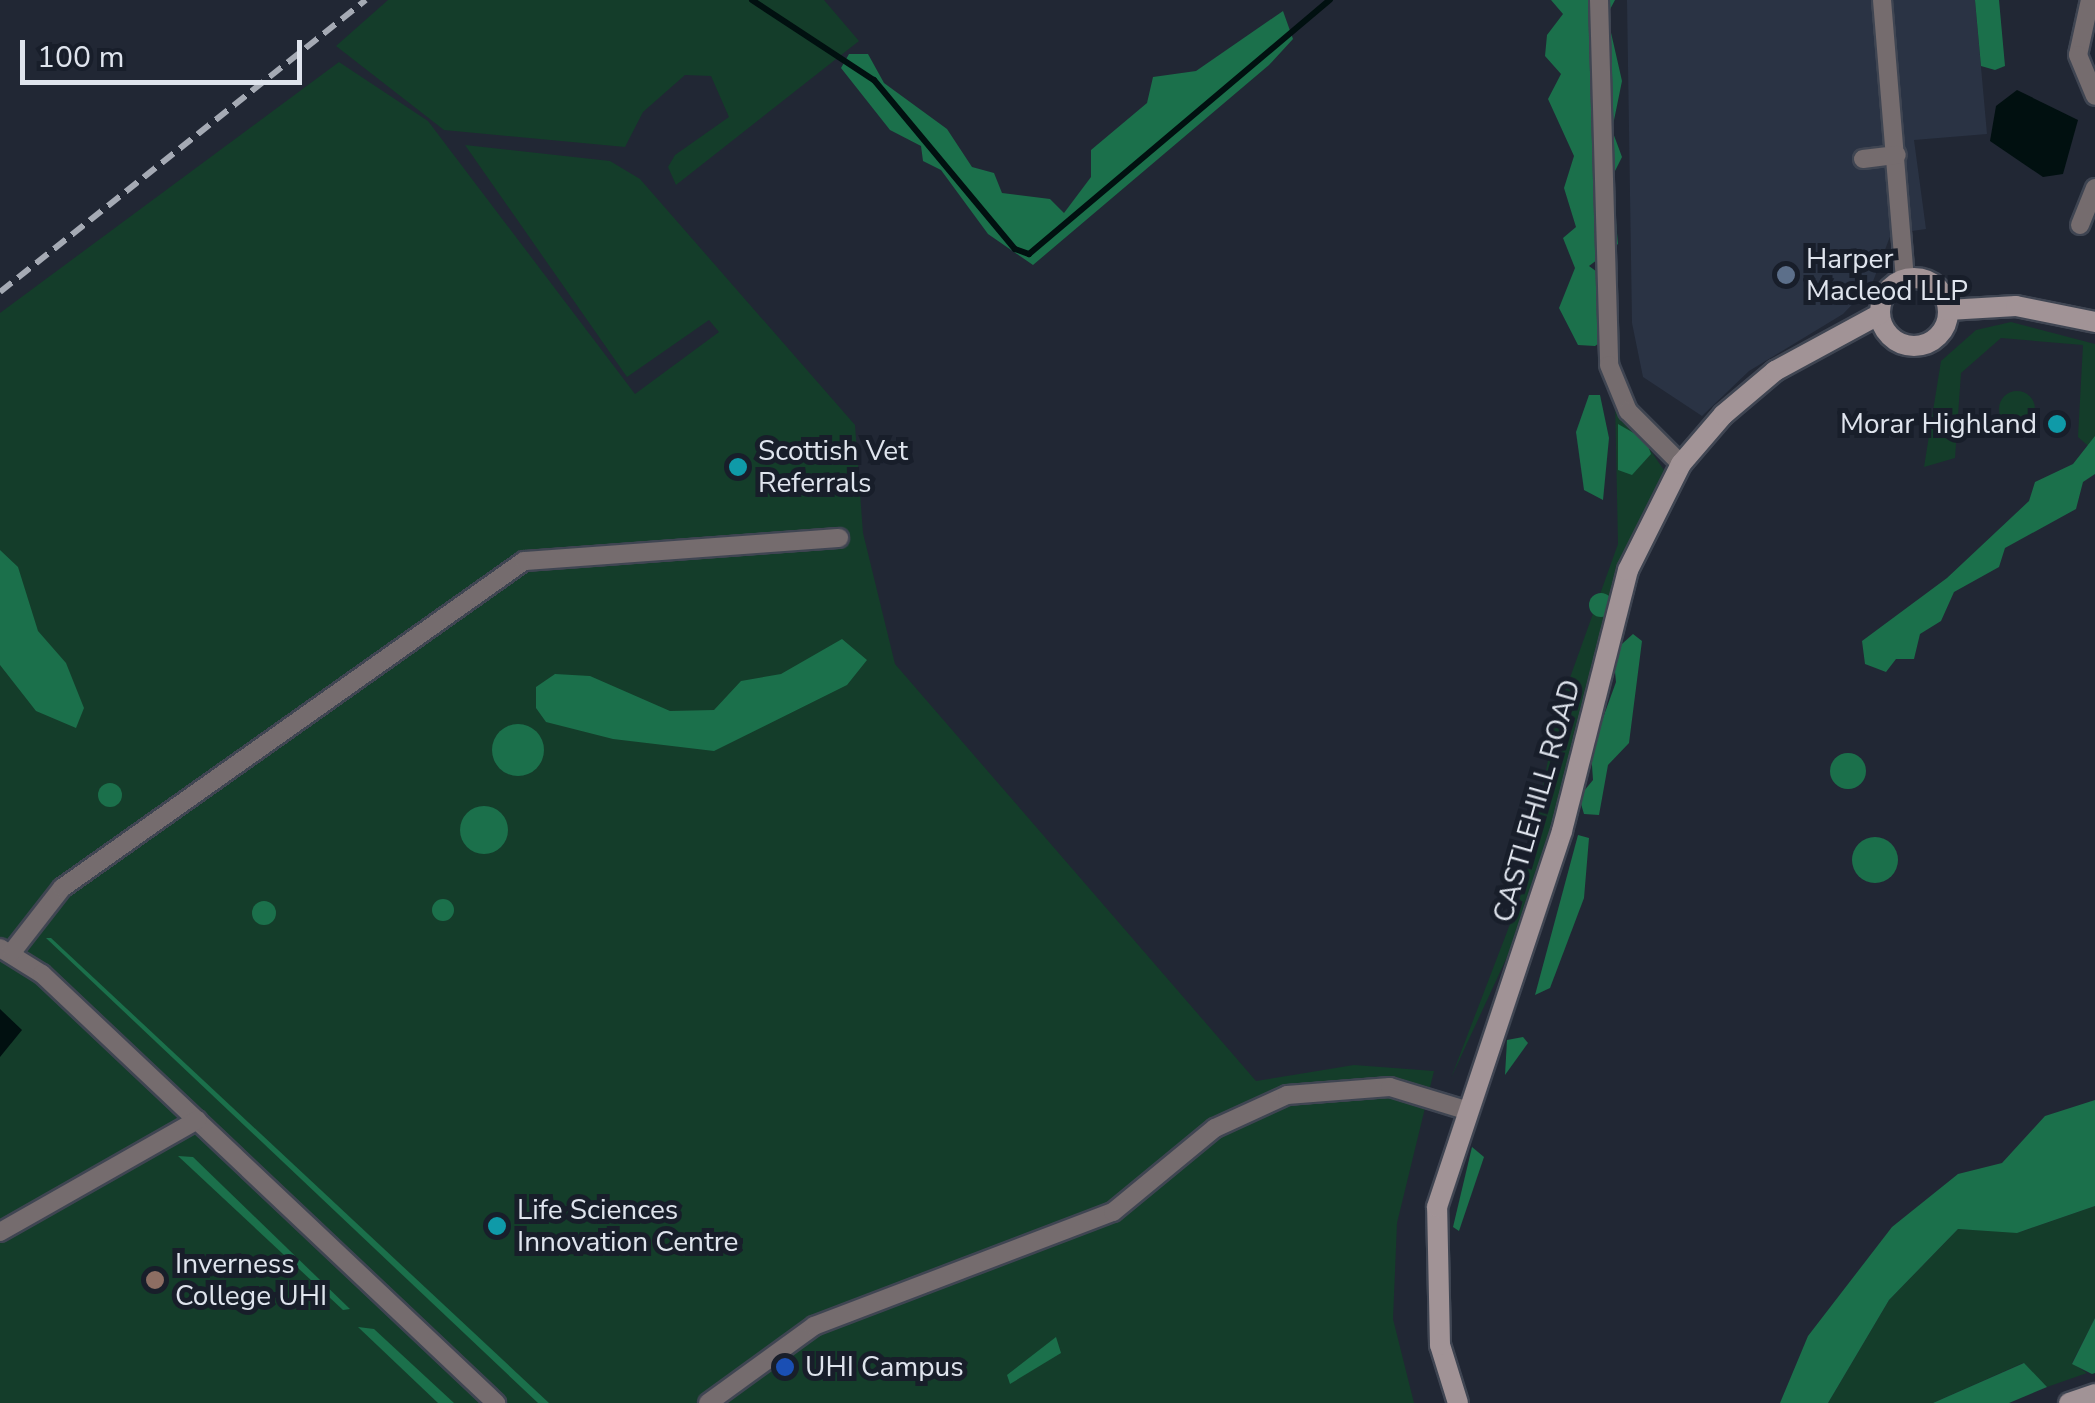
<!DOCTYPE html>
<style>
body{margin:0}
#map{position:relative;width:2095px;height:1403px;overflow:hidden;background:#212734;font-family:"Nunito Sans",sans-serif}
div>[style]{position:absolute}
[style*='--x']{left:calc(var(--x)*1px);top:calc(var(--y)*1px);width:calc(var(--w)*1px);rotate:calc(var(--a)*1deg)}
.built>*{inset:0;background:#2a3344}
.green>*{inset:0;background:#143d2a}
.round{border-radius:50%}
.forest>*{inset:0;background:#1b704b}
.water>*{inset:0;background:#011010}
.stream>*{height:6px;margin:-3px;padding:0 3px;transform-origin:3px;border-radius:3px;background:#011010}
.roads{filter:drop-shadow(2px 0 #3f4552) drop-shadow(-2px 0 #3f4552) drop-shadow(0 2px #3f4552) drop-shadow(0 -2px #3f4552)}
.street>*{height:18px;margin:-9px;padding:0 9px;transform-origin:9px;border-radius:9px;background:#756c6e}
.secondary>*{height:20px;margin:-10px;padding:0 10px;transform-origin:10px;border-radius:10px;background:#a19396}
.secondary>.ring{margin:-10px;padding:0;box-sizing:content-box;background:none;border:20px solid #a19396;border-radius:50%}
.rail>*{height:6px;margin-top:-3px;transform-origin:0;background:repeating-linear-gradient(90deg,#a5aab4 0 15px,transparent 0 23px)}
.dots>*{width:28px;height:28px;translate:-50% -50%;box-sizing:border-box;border:5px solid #181e2a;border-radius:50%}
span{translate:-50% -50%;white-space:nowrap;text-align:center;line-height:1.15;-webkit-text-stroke:10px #181e2a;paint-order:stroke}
.poi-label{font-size:28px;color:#dfe4ed}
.left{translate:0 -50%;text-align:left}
.right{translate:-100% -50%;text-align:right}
.street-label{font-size:28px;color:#dfe4ed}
.scale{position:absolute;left:20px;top:40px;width:282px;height:45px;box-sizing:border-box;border:5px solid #dfe4ed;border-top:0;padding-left:12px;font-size:30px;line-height:35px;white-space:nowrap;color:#dfe4ed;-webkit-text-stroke:8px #181e2a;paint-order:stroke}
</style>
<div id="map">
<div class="built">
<i style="clip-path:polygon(1627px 0,1975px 0,1987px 134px,1914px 140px,1926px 229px,1891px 234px,1872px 284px,1843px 314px,1749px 371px,1702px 416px,1643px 377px,1632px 323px)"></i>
</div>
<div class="green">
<i style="clip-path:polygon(388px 0,824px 0,859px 41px,676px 185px,668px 167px,675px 155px,729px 117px,711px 76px,685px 75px,643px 112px,625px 147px,444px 130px,336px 46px)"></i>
<i style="clip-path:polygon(339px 62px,428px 121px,635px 394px,719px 332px,709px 320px,627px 377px,465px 145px,610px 161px,640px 179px,855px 425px,863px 533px,895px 664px,1256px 1081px,1354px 1065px,1434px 1071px,1397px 1223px,1393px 1319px,1414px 1403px,0 1403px,0 313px)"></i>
<i style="clip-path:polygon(2011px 322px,2095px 344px,2095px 452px,2078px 437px,2083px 345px,2001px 338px,1961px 373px,1955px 458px,1924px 467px,1941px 361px,1976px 330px)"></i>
<i class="round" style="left:1999px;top:391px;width:36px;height:36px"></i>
<i style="clip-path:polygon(1615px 399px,1666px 473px,1520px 929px,1451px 1078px,1520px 898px,1558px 711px,1618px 544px)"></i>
<i style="clip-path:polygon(2095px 1206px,2095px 1318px,2072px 1363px,2087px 1373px,2047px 1387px,2023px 1363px,1933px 1403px,1828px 1403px,1889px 1300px,1958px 1229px,2020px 1232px)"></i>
</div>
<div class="forest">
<i style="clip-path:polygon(1551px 0,1615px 0,1607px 15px,1622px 81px,1612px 130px,1622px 157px,1612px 177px,1618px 244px,1589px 266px,1608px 280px,1618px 314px,1615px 332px,1595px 346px,1578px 345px,1559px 308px,1575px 268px,1563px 238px,1576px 227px,1564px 188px,1574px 156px,1548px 99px,1561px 74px,1545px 56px,1547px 35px,1563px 14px)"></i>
<i style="clip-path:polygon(1975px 0,1999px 0,2005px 66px,1995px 70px,1981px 66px)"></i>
<i style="clip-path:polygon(1283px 11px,1293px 39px,1269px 65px,1033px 265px,988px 234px,941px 170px,923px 161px,921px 146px,890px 130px,841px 68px,849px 54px,868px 54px,884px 83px,947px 129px,972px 167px,994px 173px,1002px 193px,1050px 199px,1064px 213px,1091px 177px,1091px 150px,1147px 103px,1153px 77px,1196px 71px)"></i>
<i style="clip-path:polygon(1589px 395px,1600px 395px,1609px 438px,1603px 500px,1584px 490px,1576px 432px)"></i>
<i style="clip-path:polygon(1618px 424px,1646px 440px,1651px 454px,1632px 475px,1618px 470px)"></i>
<i style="clip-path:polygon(2095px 436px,2095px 474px,2083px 482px,2076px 509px,2005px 548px,1999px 567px,1954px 592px,1941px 621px,1920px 634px,1914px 659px,1896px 659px,1886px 672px,1865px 664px,1862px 641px,1947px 578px,2029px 501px,2035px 482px,2073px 464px)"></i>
<i style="clip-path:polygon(0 550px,18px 567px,38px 631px,66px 663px,84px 708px,76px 728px,36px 711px,0 665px)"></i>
<i class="round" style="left:1589px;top:593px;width:24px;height:24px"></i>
<i style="clip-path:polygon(1633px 634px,1642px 641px,1629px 743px,1608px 765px,1599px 815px,1584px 814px,1579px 797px,1593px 780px,1591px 751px,1616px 682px,1613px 652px)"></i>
<i style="clip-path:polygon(842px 639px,867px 660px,847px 685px,714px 751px,613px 739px,546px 722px,536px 708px,536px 687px,555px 674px,590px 676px,670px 711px,714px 710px,741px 681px,781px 674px)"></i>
<i class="round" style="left:492px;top:724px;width:52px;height:52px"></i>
<i class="round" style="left:1830px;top:753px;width:36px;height:36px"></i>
<i class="round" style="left:98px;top:783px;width:24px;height:24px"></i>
<i class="round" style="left:460px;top:806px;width:48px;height:48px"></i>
<i style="clip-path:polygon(1578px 835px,1589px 838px,1584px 898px,1550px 988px,1535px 995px)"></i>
<i class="round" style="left:1852px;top:837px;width:46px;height:46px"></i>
<i class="round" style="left:432px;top:899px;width:22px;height:22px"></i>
<i class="round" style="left:252px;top:901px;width:24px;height:24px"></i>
<i style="clip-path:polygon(46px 938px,51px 938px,549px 1403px,538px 1403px)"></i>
<i style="clip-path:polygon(1523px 1037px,1528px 1043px,1505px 1075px,1507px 1040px)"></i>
<i style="clip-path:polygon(2095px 1100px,2095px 1206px,2017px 1233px,1958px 1229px,1889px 1300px,1828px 1403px,1780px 1403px,1808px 1336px,1892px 1227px,1958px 1174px,2002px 1163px,2045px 1116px)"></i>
<i style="clip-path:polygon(1472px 1147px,1484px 1157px,1459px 1231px,1453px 1227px)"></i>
<i style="clip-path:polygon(178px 1156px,193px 1157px,350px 1309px,343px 1310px)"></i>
<i style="clip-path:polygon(2095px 1318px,2095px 1373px,2092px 1374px,2072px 1364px)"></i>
<i style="clip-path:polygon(358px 1327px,374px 1329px,454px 1403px,438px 1403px)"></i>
<i style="clip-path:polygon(1056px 1337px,1061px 1353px,1010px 1384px,1007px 1375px)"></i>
<i style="clip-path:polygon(2024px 1363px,2047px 1387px,2009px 1403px,1933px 1403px)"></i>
</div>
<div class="water">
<i style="clip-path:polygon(2017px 90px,2078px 120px,2063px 174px,2043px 177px,1990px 141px,1996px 106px)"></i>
<i style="clip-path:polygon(0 1009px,22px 1030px,0 1057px)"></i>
</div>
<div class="stream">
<i style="--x:752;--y:0;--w:146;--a:33.3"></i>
<i style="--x:874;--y:80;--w:220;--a:50.2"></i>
<i style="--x:1015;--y:249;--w:15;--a:20"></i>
<i style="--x:1029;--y:254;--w:394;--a:-40.2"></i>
</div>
<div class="roads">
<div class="street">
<i style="--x:1599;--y:0;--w:365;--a:88.4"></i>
<i style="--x:1609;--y:365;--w:50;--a:67.6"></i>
<i style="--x:1628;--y:411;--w:75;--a:45"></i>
<i style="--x:1882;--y:0;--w:280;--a:85.3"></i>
<i style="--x:2090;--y:0;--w:56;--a:102.3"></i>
<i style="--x:2078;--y:55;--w:44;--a:67.5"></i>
<i style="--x:1863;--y:159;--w:34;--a:-7"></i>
<i style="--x:2080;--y:225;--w:40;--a:-68"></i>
<i style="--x:0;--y:948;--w:49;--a:31.8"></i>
<i style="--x:42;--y:974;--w:625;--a:43.38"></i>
<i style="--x:12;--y:952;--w:81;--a:-52"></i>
<i style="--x:62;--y:888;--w:566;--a:-35.29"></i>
<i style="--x:524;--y:561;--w:316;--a:-4.2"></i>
<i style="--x:0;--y:1232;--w:227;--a:-29.6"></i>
<i style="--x:708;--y:1403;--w:131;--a:-36"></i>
<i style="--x:814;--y:1326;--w:320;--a:-20.9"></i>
<i style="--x:1113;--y:1212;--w:132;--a:-39.5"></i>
<i style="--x:1215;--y:1128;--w:79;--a:-24.6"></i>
<i style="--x:1287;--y:1095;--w:103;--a:-4.4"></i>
<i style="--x:1390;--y:1087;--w:75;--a:17"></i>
</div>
<div class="secondary">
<i class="ring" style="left:1880px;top:278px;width:48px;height:48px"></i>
<i style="--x:1948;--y:310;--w:68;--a:-3.4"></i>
<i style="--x:2016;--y:306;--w:81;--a:11.4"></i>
<i style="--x:1458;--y:1403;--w:61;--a:-107.2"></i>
<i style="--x:1440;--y:1345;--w:138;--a:-91.2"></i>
<i style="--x:1437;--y:1207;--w:396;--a:-71.6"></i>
<i style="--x:1562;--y:831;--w:269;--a:-75.8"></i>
<i style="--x:1628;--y:570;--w:119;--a:-63.4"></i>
<i style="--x:1681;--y:464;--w:65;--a:-49.4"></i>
<i style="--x:1723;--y:415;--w:68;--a:-40.2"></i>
<i style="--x:1775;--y:371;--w:119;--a:-28.5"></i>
<i style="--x:2069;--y:1403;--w:28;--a:-19"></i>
</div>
</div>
<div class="rail">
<i style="--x:0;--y:292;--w:468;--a:-38.6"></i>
</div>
<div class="dots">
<i style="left:1786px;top:275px;background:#5c6f8a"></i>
<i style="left:2057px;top:424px;background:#0f9aa8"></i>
<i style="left:738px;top:467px;background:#0f9aa8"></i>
<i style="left:497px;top:1226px;background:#0f9aa8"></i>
<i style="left:155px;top:1280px;background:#8d6e63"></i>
<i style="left:785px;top:1367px;background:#1a4fb4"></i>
</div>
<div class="poi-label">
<span class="left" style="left:1806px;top:275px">Harper<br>Macleod LLP</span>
<span class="right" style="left:2037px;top:424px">Morar Highland</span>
<span class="left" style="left:758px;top:467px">Scottish Vet<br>Referrals</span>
<span class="left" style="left:517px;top:1226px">Life Sciences<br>Innovation Centre</span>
<span class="left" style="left:175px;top:1280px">Inverness<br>College UHI</span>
<span class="left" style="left:805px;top:1367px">UHI Campus</span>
</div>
<div class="street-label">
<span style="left:1537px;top:801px;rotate:-74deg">CASTLEHILL ROAD</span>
</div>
<div class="scale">100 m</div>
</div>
